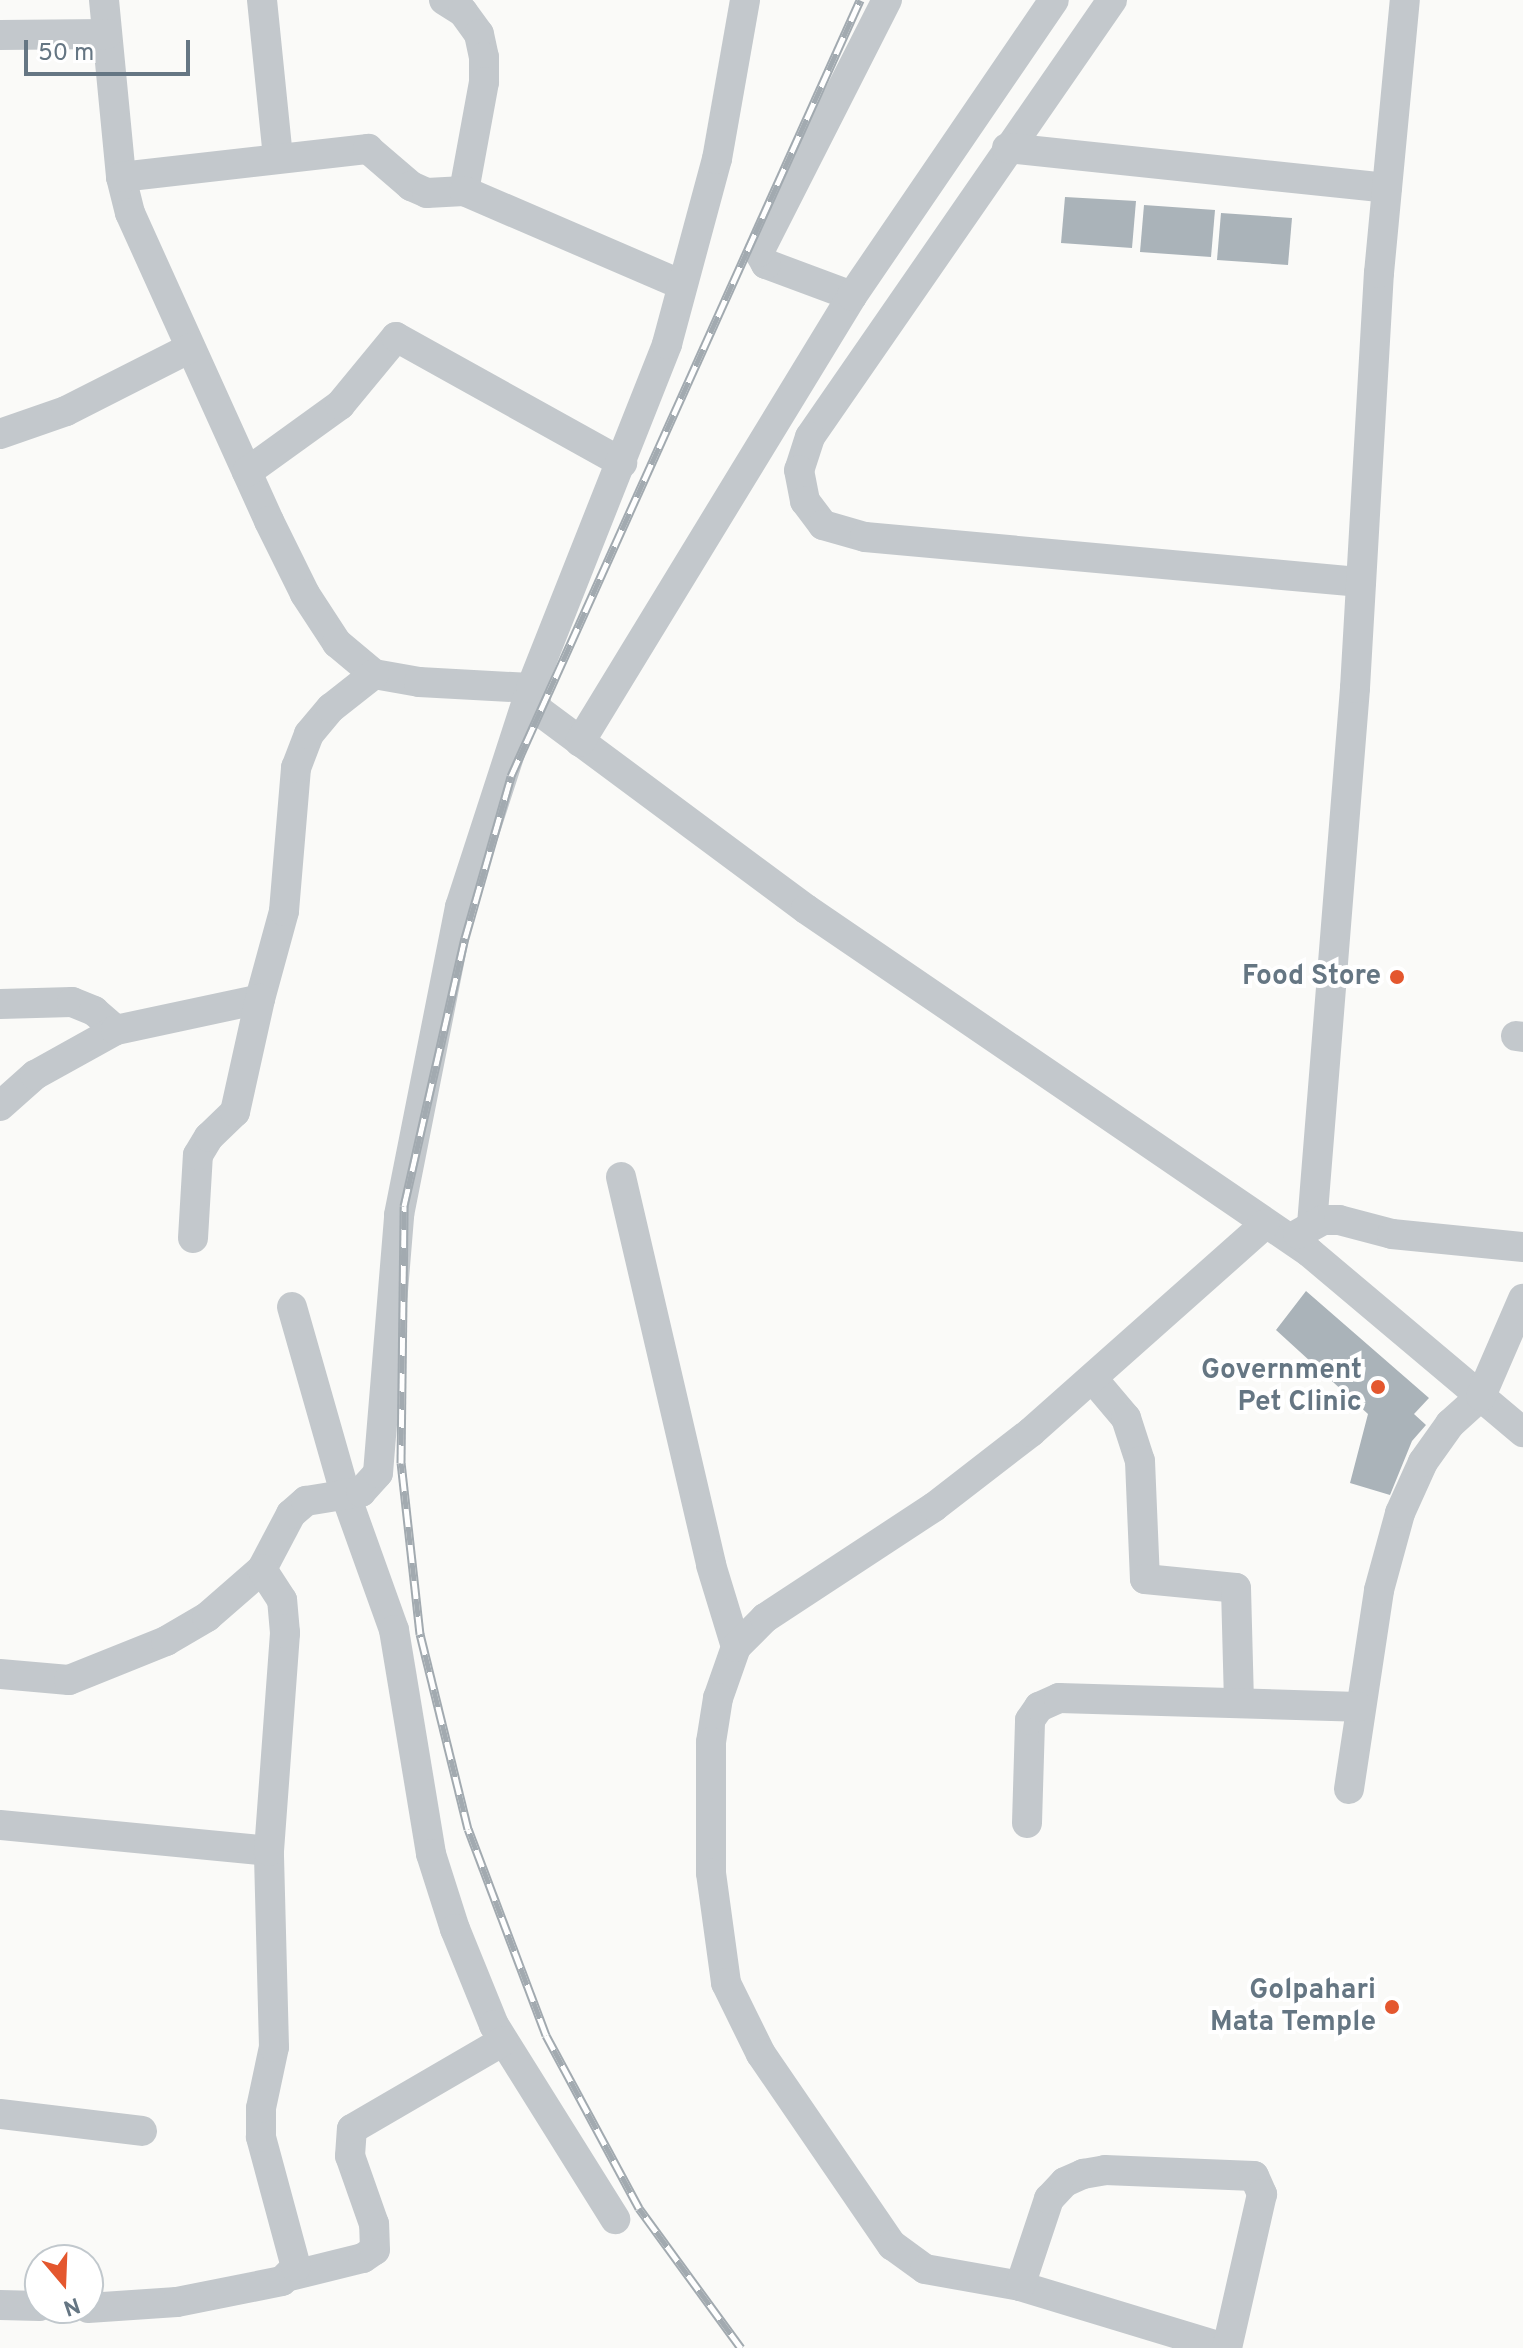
<!DOCTYPE html>
<style>
body{margin:0}
#map{position:relative;width:1523px;height:2348px;overflow:hidden;background:#fafaf8;font-family:Overpass,sans-serif}
div>[style]{position:absolute}
[style*='--x']{left:calc(var(--x)*1px);top:calc(var(--y)*1px);width:calc(var(--w)*1px);rotate:calc(var(--a)*1deg)}
.building>*{inset:0;background:#aab3b9}
.minor>*{height:30px;margin:-15px;padding:0 15px;transform-origin:15px;border-radius:15px;background:#c3c8cc}
.rail>*{height:9px;margin-top:-4.5px;transform-origin:0;background:repeating-linear-gradient(90deg,#fff 0 18px,#a2aab0 0 36px);box-sizing:border-box;border-block:2px solid #a2aab0}
.dots>*{width:22px;height:22px;translate:-50% -50%;box-sizing:border-box;border:4px solid #fff;border-radius:50%}
span{translate:-50% -50%;white-space:nowrap;text-align:center;line-height:1.15;-webkit-text-stroke:8px #fff;paint-order:stroke}
.poi-label{font-size:28px;color:#657683;font-weight:700}
.right{translate:-100% -50%;text-align:right}
.north{position:absolute;left:24px;top:2244px;width:80px;height:80px;box-sizing:border-box;background:#fff;border:2px solid #c1c8cd;border-radius:50%;rotate:161deg;font-size:22px;font-weight:700;line-height:32px;text-align:center;color:#657683}
.north::after{content:'';display:block;margin:auto;width:28px;height:36px;background:#e4572e;clip-path:polygon(50% 0,100% 100%,50% 72%,0 100%)}
.scale{position:absolute;left:24px;top:40px;width:166px;height:36px;box-sizing:border-box;border:4px solid #657683;border-top:0;padding-left:10px;font-size:24px;line-height:28px;white-space:nowrap;color:#657683;-webkit-text-stroke:6px #fff;paint-order:stroke}
</style>
<div id="map">
<div class="building">
<i style="clip-path:polygon(1065px 197px,1136px 201px,1132px 248px,1061px 243px)"></i>
<i style="clip-path:polygon(1144px 205px,1215px 210px,1211px 257px,1140px 252px)"></i>
<i style="clip-path:polygon(1221px 213px,1292px 218px,1288px 265px,1217px 260px)"></i>
<i style="clip-path:polygon(1306px 1291px,1429px 1398px,1414px 1414px,1426px 1425px,1412px 1441px,1390px 1495px,1350px 1483px,1368px 1414px,1276px 1330px)"></i>
</div>
<div class="minor">
<i style="--x:104;--y:0;--w:178;--a:84.5"></i>
<i style="--x:121;--y:177;--w:37;--a:76"></i>
<i style="--x:130;--y:213;--w:338;--a:65.7"></i>
<i style="--x:269;--y:521;--w:81;--a:63.7"></i>
<i style="--x:305;--y:594;--w:59;--a:56.9"></i>
<i style="--x:337;--y:643;--w:48;--a:40"></i>
<i style="--x:374;--y:674;--w:46;--a:10.1"></i>
<i style="--x:419;--y:682;--w:112;--a:3.1"></i>
<i style="--x:531;--y:688;--w:23;--a:72"></i>
<i style="--x:538;--y:710;--w:334;--a:36.6"></i>
<i style="--x:806;--y:909;--w:609;--a:34.29"></i>
<i style="--x:1309;--y:1252;--w:280;--a:40.1"></i>
<i style="--x:262;--y:0;--w:159;--a:84.2"></i>
<i style="--x:444;--y:0;--w:22;--a:32"></i>
<i style="--x:463;--y:12;--w:27;--a:54"></i>
<i style="--x:479;--y:34;--w:24;--a:78"></i>
<i style="--x:484;--y:57;--w:25;--a:90"></i>
<i style="--x:484;--y:82;--w:111;--a:100.4"></i>
<i style="--x:1112;--y:0;--w:531;--a:124.65"></i>
<i style="--x:810;--y:437;--w:35;--a:108"></i>
<i style="--x:799;--y:470;--w:32;--a:79"></i>
<i style="--x:805;--y:501;--w:30;--a:53"></i>
<i style="--x:823;--y:525;--w:44;--a:15.9"></i>
<i style="--x:865;--y:537;--w:498;--a:5.2"></i>
<i style="--x:0;--y:35;--w:107;--a:-0.5"></i>
<i style="--x:1007;--y:148;--w:382;--a:6"></i>
<i style="--x:121;--y:177;--w:249;--a:-6.5"></i>
<i style="--x:368;--y:149;--w:57;--a:40.7"></i>
<i style="--x:411;--y:186;--w:17;--a:24"></i>
<i style="--x:427;--y:193;--w:37;--a:-3"></i>
<i style="--x:464;--y:191;--w:237;--a:23.3"></i>
<i style="--x:852;--y:296;--w:92;--a:-159.6"></i>
<i style="--x:766;--y:264;--w:14;--a:-120"></i>
<i style="--x:759;--y:252;--w:283;--a:-63.1"></i>
<i style="--x:0;--y:434;--w:70;--a:-19.2"></i>
<i style="--x:66;--y:411;--w:139;--a:-26.9"></i>
<i style="--x:247;--y:472;--w:115;--a:-35.8"></i>
<i style="--x:340;--y:405;--w:88;--a:-50.5"></i>
<i style="--x:396;--y:337;--w:259;--a:29.1"></i>
<i style="--x:580;--y:742;--w:522;--a:-58.62"></i>
<i style="--x:852;--y:296;--w:358;--a:-55.7"></i>
<i style="--x:0;--y:1004;--w:72;--a:-1.6"></i>
<i style="--x:72;--y:1002;--w:24;--a:22"></i>
<i style="--x:94;--y:1011;--w:29;--a:41"></i>
<i style="--x:1516;--y:1036;--w:7;--a:8"></i>
<i style="--x:0;--y:1106;--w:47;--a:-41.5"></i>
<i style="--x:35;--y:1075;--w:93;--a:-29.1"></i>
<i style="--x:116;--y:1030;--w:147;--a:-12.1"></i>
<i style="--x:260;--y:999;--w:91;--a:-74.7"></i>
<i style="--x:284;--y:911;--w:144;--a:-85.2"></i>
<i style="--x:296;--y:768;--w:36;--a:-69"></i>
<i style="--x:309;--y:734;--w:34;--a:-50"></i>
<i style="--x:331;--y:708;--w:55;--a:-38.3"></i>
<i style="--x:621;--y:1177;--w:398;--a:76.9"></i>
<i style="--x:711;--y:1565;--w:86;--a:73"></i>
<i style="--x:736;--y:1647;--w:54;--a:109.4"></i>
<i style="--x:718;--y:1698;--w:45;--a:99"></i>
<i style="--x:711;--y:1742;--w:131;--a:90"></i>
<i style="--x:711;--y:1873;--w:111;--a:82.2"></i>
<i style="--x:726;--y:1983;--w:79;--a:63.8"></i>
<i style="--x:761;--y:2054;--w:232;--a:55.6"></i>
<i style="--x:892;--y:2245;--w:41;--a:36"></i>
<i style="--x:925;--y:2269;--w:97;--a:10.1"></i>
<i style="--x:1020;--y:2286;--w:213;--a:16.9"></i>
<i style="--x:1312;--y:1225;--w:539;--a:-85.42"></i>
<i style="--x:1355;--y:688;--w:416;--a:-86.7"></i>
<i style="--x:1379;--y:273;--w:274;--a:-84.6"></i>
<i style="--x:1298;--y:1234;--w:29;--a:-29"></i>
<i style="--x:1323;--y:1220;--w:16;--a:0"></i>
<i style="--x:1339;--y:1220;--w:55;--a:14.8"></i>
<i style="--x:1392;--y:1234;--w:132;--a:5.7"></i>
<i style="--x:193;--y:1238;--w:83;--a:-86.6"></i>
<i style="--x:198;--y:1155;--w:21;--a:-59"></i>
<i style="--x:209;--y:1137;--w:36;--a:-44"></i>
<i style="--x:235;--y:1112;--w:116;--a:-77.5"></i>
<i style="--x:292;--y:1307;--w:193;--a:74.1"></i>
<i style="--x:345;--y:1493;--w:145;--a:70.3"></i>
<i style="--x:394;--y:1630;--w:227;--a:80.6"></i>
<i style="--x:431;--y:1854;--w:79;--a:72.3"></i>
<i style="--x:455;--y:1929;--w:104;--a:67.9"></i>
<i style="--x:494;--y:2025;--w:229;--a:58"></i>
<i style="--x:1093;--y:1379;--w:51;--a:49.8"></i>
<i style="--x:1126;--y:1418;--w:45;--a:72"></i>
<i style="--x:1140;--y:1461;--w:118;--a:87.6"></i>
<i style="--x:1145;--y:1579;--w:91;--a:5.6"></i>
<i style="--x:1236;--y:1588;--w:113;--a:88.5"></i>
<i style="--x:736;--y:1647;--w:41;--a:-45"></i>
<i style="--x:765;--y:1618;--w:202;--a:-33.3"></i>
<i style="--x:934;--y:1507;--w:123;--a:-37.7"></i>
<i style="--x:1031;--y:1432;--w:313;--a:-41.6"></i>
<i style="--x:0;--y:1674;--w:69;--a:5"></i>
<i style="--x:69;--y:1680;--w:105;--a:-21.9"></i>
<i style="--x:166;--y:1641;--w:48;--a:-30.3"></i>
<i style="--x:207;--y:1617;--w:73;--a:-41.1"></i>
<i style="--x:262;--y:1569;--w:62;--a:-62.2"></i>
<i style="--x:291;--y:1514;--w:20;--a:-41"></i>
<i style="--x:306;--y:1501;--w:56;--a:-9.3"></i>
<i style="--x:361;--y:1492;--w:25;--a:-48"></i>
<i style="--x:378;--y:1473;--w:259;--a:-85.3"></i>
<i style="--x:399;--y:1215;--w:314;--a:-78.8"></i>
<i style="--x:460;--y:907;--w:230;--a:-72"></i>
<i style="--x:531;--y:688;--w:370;--a:-68.4"></i>
<i style="--x:667;--y:344;--w:192;--a:-74.9"></i>
<i style="--x:717;--y:159;--w:161;--a:-80"></i>
<i style="--x:1349;--y:1789;--w:201;--a:-81.4"></i>
<i style="--x:1379;--y:1590;--w:80;--a:-74.7"></i>
<i style="--x:1400;--y:1513;--w:56;--a:-65.7"></i>
<i style="--x:1423;--y:1462;--w:47;--a:-54.6"></i>
<i style="--x:1450;--y:1424;--w:42;--a:-42.1"></i>
<i style="--x:1481;--y:1396;--w:106;--a:-66.6"></i>
<i style="--x:1027;--y:1823;--w:103;--a:-88.3"></i>
<i style="--x:1030;--y:1720;--w:16;--a:-55"></i>
<i style="--x:1039;--y:1707;--w:22;--a:-24"></i>
<i style="--x:1059;--y:1698;--w:299;--a:1.7"></i>
<i style="--x:0;--y:1825;--w:270;--a:5.5"></i>
<i style="--x:0;--y:2114;--w:143;--a:6.8"></i>
<i style="--x:290;--y:2276;--w:75;--a:-13.9"></i>
<i style="--x:363;--y:2258;--w:14;--a:-34"></i>
<i style="--x:375;--y:2250;--w:26;--a:-92"></i>
<i style="--x:374;--y:2224;--w:72;--a:-109.4"></i>
<i style="--x:350;--y:2156;--w:27;--a:-86"></i>
<i style="--x:352;--y:2129;--w:175;--a:-30.2"></i>
<i style="--x:1020;--y:2286;--w:92;--a:-71.6"></i>
<i style="--x:1049;--y:2199;--w:23;--a:-47"></i>
<i style="--x:1065;--y:2182;--w:20;--a:-24"></i>
<i style="--x:1083;--y:2174;--w:22;--a:-10"></i>
<i style="--x:1105;--y:2170;--w:149;--a:2.3"></i>
<i style="--x:1254;--y:2176;--w:20;--a:66"></i>
<i style="--x:1262;--y:2194;--w:158;--a:102.8"></i>
<i style="--x:0;--y:2305;--w:40;--a:1.4"></i>
<i style="--x:88;--y:2308;--w:89;--a:-3.9"></i>
<i style="--x:177;--y:2302;--w:107;--a:-11.3"></i>
<i style="--x:282;--y:2281;--w:20;--a:-45"></i>
<i style="--x:296;--y:2267;--w:135;--a:-105.1"></i>
<i style="--x:261;--y:2137;--w:29;--a:-90"></i>
<i style="--x:261;--y:2108;--w:62;--a:-78"></i>
<i style="--x:274;--y:2047;--w:196;--a:-91.5"></i>
<i style="--x:269;--y:1851;--w:219;--a:-85.8"></i>
<i style="--x:285;--y:1633;--w:33;--a:-95"></i>
<i style="--x:282;--y:1600;--w:37;--a:-123"></i>
</div>
<div class="rail">
<i style="--x:741;--y:2348;--w:173;--a:-126.1"></i>
<i style="--x:639;--y:2208;--w:196;--a:-118.3"></i>
<i style="--x:546;--y:2035;--w:220;--a:-110.7"></i>
<i style="--x:468;--y:1829;--w:201;--a:-103.8"></i>
<i style="--x:420;--y:1634;--w:172;--a:-96.3"></i>
<i style="--x:401;--y:1463;--w:257;--a:-89.3"></i>
<i style="--x:404;--y:1206;--w:275;--a:-77.2"></i>
<i style="--x:465;--y:938;--w:168;--a:-74.1"></i>
<i style="--x:511;--y:776;--w:851;--a:-65.78"></i>
</div>
<div class="dots">
<i style="left:1397px;top:977px;background:#e4572e"></i>
<i style="left:1378px;top:1387px;background:#e4572e"></i>
<i style="left:1392px;top:2007px;background:#e4572e"></i>
</div>
<div class="poi-label">
<span class="right" style="left:1381px;top:977px">Food Store</span>
<span class="right" style="left:1362px;top:1387px">Government<br>Pet Clinic</span>
<span class="right" style="left:1376px;top:2007px">Golpahari<br>Mata Temple</span>
</div>
<div class="north">N</div>
<div class="scale">50 m</div>
</div>
